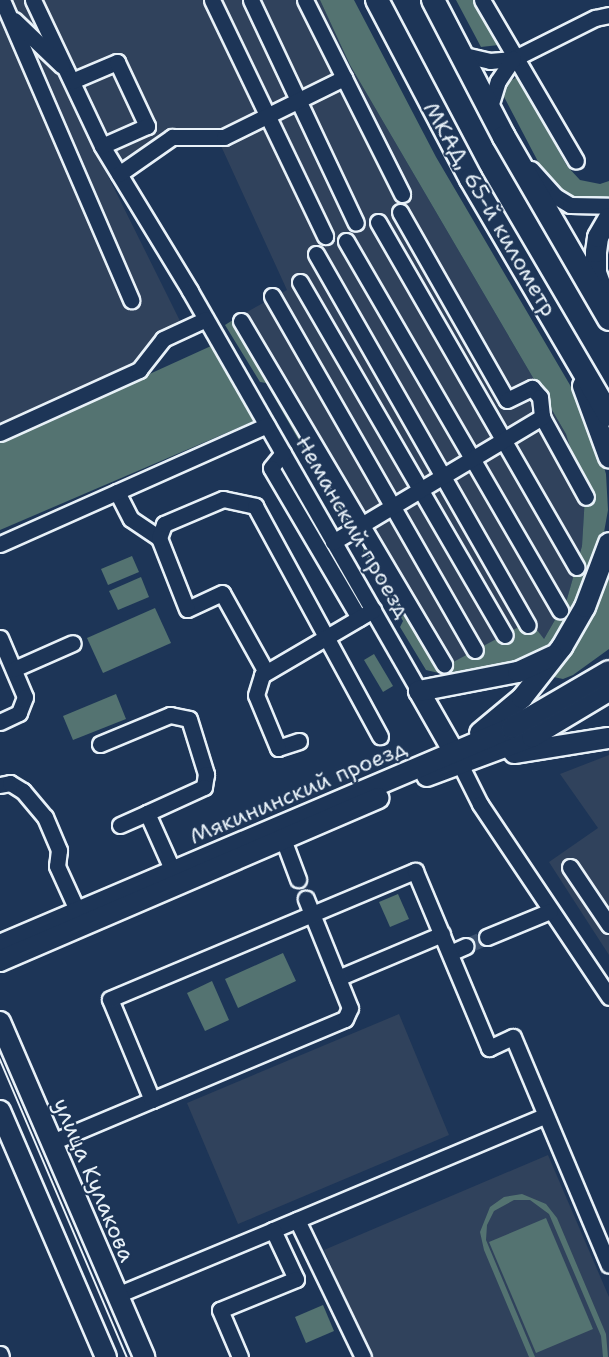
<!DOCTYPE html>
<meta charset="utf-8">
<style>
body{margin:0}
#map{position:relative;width:609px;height:1357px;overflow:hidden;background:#1d3557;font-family:"Shantell Sans",sans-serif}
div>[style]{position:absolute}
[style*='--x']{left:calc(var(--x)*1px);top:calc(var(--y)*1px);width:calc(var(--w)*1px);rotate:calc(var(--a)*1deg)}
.built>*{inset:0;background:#30425c}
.green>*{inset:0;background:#547371}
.minor-tunnel>*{height:15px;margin-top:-7.5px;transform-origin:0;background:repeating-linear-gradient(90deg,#3b516f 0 15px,transparent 0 23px)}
.roads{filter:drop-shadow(2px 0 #e8f1f8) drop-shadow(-2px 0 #e8f1f8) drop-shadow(0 2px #e8f1f8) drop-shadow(0 -2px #e8f1f8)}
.minor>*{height:15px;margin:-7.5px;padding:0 7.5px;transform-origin:7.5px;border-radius:7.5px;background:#1d3557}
.major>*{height:20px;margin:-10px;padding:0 10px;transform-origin:10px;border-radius:10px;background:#1d3557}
.highway>*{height:22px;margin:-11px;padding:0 11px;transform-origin:11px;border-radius:11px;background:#1d3557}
.tram>*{height:1.5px;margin:-0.75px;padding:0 0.75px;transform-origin:0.75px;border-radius:0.75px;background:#e8f1f8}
span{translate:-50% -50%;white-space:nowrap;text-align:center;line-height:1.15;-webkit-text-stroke:4.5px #1d3557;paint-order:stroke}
.street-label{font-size:22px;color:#e8f1f8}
</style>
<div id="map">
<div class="built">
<i style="clip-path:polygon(0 0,320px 0,350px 65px,566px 434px,578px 466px,585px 496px,582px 546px,567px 599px,544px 639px,441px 668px,236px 318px,287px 290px,216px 135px,191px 131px,106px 172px,182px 325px,137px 367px,0 427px)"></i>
<i style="clip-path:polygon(609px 755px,609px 955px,549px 862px,598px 828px,560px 774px)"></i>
<i style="clip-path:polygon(399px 1014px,449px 1135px,238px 1224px,187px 1103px)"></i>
<i style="clip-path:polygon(548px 1155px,609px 1297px,609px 1357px,371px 1357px,324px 1250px)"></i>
</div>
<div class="green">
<i style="clip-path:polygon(320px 0,354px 0,436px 157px,570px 385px,596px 440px,606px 474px,608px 510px,603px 538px,595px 570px,556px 642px,542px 655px,443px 674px,426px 670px,400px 627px,403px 621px,363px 551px,366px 540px,442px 668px,530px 621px,544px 639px,567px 599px,582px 546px,585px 496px,566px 434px,350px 65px)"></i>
<i style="clip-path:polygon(456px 0,475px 0,499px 45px,481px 47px)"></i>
<i style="clip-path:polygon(517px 77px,567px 166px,580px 180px,600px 184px,609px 181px,609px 200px,574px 200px,544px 173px,502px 93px,505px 84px)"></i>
<i style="clip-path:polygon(236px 318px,352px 515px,345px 521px,266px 383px,260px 382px,225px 325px)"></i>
<i style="clip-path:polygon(211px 346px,254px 421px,0 530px,0 442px)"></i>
<i style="clip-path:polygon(132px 556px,139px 572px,108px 585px,101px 569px)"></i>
<i style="clip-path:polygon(609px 570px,609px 649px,573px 675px,563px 679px,549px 676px,592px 611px)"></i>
<i style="clip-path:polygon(141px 577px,149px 597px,118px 610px,109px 591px)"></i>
<i style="clip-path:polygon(155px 608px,171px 643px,103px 673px,87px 638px)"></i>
<i style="clip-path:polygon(374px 654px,393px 686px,383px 692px,364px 660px)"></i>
<i style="clip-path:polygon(116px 694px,126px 719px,73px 740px,63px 716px)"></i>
<i style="clip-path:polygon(398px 894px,409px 919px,390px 927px,379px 902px)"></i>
<i style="clip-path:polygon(283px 953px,296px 981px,238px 1008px,225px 979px)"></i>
<i style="clip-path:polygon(212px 981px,229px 1020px,205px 1031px,187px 993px)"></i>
<i style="clip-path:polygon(522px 1194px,546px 1204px,557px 1218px,606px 1334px,608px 1357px,603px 1357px,601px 1336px,549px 1214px,530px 1200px,514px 1200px,494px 1211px,487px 1225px,486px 1240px,535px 1357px,529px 1357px,484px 1250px,480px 1232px,490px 1207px,504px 1197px)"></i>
<i style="clip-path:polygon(546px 1218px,593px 1329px,536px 1353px,489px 1242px)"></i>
<i style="clip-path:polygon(323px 1305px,334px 1331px,306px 1343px,295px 1317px)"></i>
</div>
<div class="minor-tunnel">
<i style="--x:466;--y:946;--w:23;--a:-23"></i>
</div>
<div class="roads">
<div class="minor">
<i style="--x:2;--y:0;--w:327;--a:66.7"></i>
<i style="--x:33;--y:0;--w:161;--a:64.7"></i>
<i style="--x:102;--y:146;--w:170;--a:58.7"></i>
<i style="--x:190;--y:291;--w:461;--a:60.2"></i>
<i style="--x:212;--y:0;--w:262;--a:64.4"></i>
<i style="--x:251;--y:0;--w:246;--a:64.8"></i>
<i style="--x:305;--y:0;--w:217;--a:63.4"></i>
<i style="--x:482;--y:0;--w:186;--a:59.7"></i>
<i style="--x:14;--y:20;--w:66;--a:43.8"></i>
<i style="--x:460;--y:54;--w:31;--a:13"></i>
<i style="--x:490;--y:61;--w:23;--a:-5"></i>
<i style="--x:513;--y:59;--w:92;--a:-26.6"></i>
<i style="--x:595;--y:18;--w:14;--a:-12"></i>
<i style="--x:72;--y:81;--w:49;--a:-22.9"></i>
<i style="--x:117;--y:62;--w:71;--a:64.9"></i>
<i style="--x:147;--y:126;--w:49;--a:156"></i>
<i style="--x:489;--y:110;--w:30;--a:-73"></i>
<i style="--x:498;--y:81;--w:27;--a:-56"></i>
<i style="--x:531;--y:169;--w:36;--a:48"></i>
<i style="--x:555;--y:196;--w:17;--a:31"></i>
<i style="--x:570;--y:205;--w:39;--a:1"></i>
<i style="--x:119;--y:174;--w:65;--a:-34.9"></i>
<i style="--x:172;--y:137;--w:52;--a:0"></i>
<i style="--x:224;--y:137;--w:134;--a:-26.2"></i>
<i style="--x:400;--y:212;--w:216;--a:60.4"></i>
<i style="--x:507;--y:400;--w:28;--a:-26"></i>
<i style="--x:532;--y:388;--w:12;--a:48"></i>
<i style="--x:540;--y:397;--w:20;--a:84"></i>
<i style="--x:542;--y:417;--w:91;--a:61.2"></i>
<i style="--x:378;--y:222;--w:398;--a:60.1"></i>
<i style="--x:346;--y:241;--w:427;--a:59.9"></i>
<i style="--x:316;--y:254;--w:427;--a:60.3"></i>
<i style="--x:300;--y:282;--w:408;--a:59.9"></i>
<i style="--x:272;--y:296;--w:408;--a:60.2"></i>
<i style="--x:241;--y:321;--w:399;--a:59.4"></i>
<i style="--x:0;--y:433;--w:153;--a:-24.4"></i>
<i style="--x:139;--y:370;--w:39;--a:-52"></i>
<i style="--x:163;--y:339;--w:47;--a:-24.9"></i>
<i style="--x:283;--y:453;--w:19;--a:129"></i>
<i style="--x:271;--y:468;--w:174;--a:59.6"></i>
<i style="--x:117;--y:492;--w:30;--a:63"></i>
<i style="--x:131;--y:519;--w:34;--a:34"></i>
<i style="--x:333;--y:542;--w:244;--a:-30.9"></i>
<i style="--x:0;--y:544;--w:292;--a:-24"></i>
<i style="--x:0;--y:638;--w:64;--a:67"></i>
<i style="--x:25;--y:697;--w:17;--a:111"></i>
<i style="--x:19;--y:713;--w:21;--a:155"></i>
<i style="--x:14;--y:669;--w:64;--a:-23.8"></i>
<i style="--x:266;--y:672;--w:90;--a:-119.1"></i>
<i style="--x:222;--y:593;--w:38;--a:155"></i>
<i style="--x:187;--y:609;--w:76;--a:-111.5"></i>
<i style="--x:159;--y:538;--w:15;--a:-70"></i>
<i style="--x:164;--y:524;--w:64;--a:-23"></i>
<i style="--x:223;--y:499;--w:33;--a:12"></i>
<i style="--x:255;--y:506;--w:262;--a:61.5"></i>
<i style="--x:299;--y:741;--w:22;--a:162"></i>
<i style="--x:278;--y:748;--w:57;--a:-112.5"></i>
<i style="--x:256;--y:695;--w:21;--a:-73"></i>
<i style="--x:262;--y:675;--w:129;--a:-30.4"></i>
<i style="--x:100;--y:744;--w:76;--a:-22.5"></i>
<i style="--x:170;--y:715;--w:19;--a:12"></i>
<i style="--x:189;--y:719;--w:58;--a:72.8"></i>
<i style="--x:206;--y:774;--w:13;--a:99"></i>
<i style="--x:204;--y:787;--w:63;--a:155.5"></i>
<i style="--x:147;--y:813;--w:64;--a:65.9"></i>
<i style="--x:460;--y:764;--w:45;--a:63.4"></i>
<i style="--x:480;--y:804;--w:232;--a:56.2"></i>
<i style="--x:0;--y:785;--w:10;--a:-11"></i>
<i style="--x:10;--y:783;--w:15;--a:32"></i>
<i style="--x:23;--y:791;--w:34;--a:50"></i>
<i style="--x:45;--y:817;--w:36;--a:67"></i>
<i style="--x:59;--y:850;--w:16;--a:97"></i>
<i style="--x:57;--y:866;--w:51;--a:65.5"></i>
<i style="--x:120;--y:825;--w:30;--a:-24"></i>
<i style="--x:283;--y:839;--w:43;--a:69.4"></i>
<i style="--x:570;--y:867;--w:70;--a:56.1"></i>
<i style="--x:487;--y:937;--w:68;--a:-22.4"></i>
<i style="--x:450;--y:953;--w:17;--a:-24"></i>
<i style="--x:338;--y:978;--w:113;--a:-22.9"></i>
<i style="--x:152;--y:1100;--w:209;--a:-22.8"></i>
<i style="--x:345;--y:1019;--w:12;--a:-66"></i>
<i style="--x:350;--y:1008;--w:118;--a:-112"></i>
<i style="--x:52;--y:1142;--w:108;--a:-22.8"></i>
<i style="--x:152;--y:1100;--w:109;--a:-112.6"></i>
<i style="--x:110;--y:999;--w:331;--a:-22.8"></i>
<i style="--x:415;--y:871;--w:192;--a:67.3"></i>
<i style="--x:489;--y:1048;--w:26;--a:-25"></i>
<i style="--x:513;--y:1037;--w:247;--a:67.2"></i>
<i style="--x:297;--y:1220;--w:152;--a:64.3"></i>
<i style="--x:273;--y:1230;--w:294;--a:-22.8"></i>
<i style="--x:117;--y:1295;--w:169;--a:-22.6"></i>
<i style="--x:273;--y:1230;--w:54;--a:64.9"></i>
<i style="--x:296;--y:1279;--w:82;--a:157.8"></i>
<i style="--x:220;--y:1310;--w:51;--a:66.9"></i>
<i style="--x:0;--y:1354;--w:3;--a:72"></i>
</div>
<div class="major">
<i style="--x:607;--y:303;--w:33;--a:-110"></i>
<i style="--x:596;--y:272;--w:20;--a:-90"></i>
<i style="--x:596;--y:252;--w:15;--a:-82"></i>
<i style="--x:598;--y:237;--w:22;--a:-60"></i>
<i style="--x:583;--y:386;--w:76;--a:69.9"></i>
<i style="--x:480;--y:733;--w:55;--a:-39.8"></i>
<i style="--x:522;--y:698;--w:65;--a:-51.9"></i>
<i style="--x:562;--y:647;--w:46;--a:-60.1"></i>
<i style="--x:585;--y:607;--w:68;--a:-69.4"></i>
<i style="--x:514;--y:753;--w:96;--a:-9"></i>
<i style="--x:459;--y:761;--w:81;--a:-119.7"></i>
<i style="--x:419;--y:691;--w:101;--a:-10.9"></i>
<i style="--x:518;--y:672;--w:38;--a:-25"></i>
<i style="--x:427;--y:776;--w:112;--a:-20.4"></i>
<i style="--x:532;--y:737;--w:90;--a:-30.9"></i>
<i style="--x:0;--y:945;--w:555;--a:-23.01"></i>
<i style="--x:511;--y:728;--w:113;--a:-30.2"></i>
<i style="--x:0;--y:961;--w:412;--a:-23.3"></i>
<i style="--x:0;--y:1022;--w:365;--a:66.7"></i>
<i style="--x:0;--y:1111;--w:268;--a:66.7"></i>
</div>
<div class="highway">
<i style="--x:377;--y:0;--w:202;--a:62.3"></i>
<i style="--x:471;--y:179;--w:273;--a:59.7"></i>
<i style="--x:433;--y:0;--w:154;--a:62.6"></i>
<i style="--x:504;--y:137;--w:210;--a:60"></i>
</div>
</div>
<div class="tram">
<i style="--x:0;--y:1059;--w:324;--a:66.9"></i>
</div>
<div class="street-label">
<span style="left:490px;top:209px;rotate:60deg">МКАД, 65-й километр</span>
<span style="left:353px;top:527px;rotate:60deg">Неманский проезд</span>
<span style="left:298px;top:792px;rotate:-23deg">Мякининский проезд</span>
<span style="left:94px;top:1180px;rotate:67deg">улица Кулакова</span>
</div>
</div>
